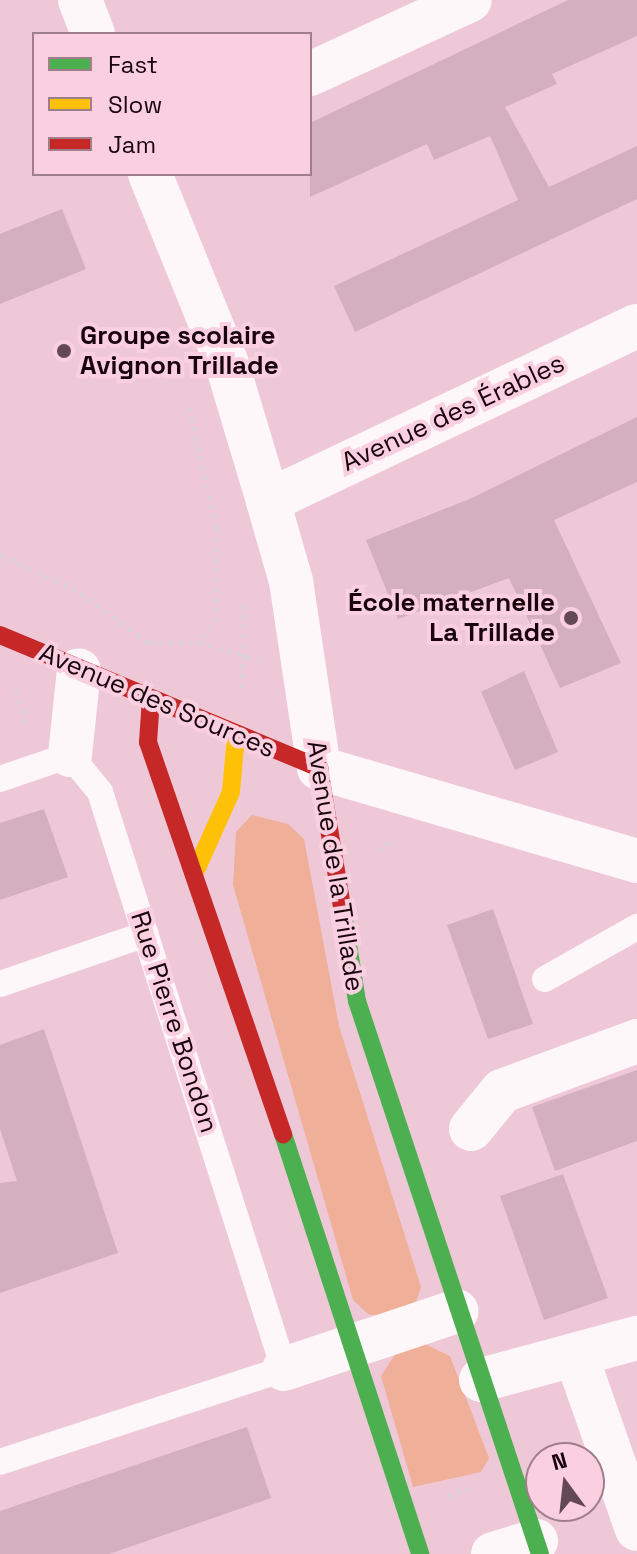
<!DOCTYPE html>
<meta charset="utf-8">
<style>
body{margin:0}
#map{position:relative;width:637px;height:1554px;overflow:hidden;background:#efc8d8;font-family:"Space Grotesk",sans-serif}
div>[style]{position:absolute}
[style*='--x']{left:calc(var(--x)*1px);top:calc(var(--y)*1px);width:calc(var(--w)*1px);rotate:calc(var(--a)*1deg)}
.green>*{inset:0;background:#efaf98}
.building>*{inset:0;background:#d4b0bf}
.path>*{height:5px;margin-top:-2.5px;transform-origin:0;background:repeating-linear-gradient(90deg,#ddd1d6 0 4px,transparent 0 10px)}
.lane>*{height:26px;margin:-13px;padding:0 13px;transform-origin:13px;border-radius:13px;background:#fdf7f9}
.street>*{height:44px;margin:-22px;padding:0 22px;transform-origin:22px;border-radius:22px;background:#fdf7f9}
.fast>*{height:18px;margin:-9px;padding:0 9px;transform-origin:9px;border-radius:9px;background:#4caf50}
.slow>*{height:18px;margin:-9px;padding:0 9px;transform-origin:9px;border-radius:9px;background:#ffc107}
.jam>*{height:18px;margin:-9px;padding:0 9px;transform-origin:9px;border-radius:9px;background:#c62828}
.dots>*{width:22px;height:22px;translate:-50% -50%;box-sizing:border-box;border:4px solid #fad0e0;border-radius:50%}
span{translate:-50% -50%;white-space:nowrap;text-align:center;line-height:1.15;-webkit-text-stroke:8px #fad0e0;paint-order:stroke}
.poi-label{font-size:26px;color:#19040d;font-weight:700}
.left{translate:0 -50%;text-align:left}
.right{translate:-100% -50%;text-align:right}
.street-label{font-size:26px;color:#19040d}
.legend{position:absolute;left:32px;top:32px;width:280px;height:144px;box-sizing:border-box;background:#fad0e0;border:2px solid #a07e8c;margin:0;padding:10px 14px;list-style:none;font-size:24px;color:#19040d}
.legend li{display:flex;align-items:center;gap:16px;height:40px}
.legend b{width:40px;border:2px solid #a07e8c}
.north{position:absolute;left:525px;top:1442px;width:80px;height:80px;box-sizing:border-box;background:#fad0e0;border:2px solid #a07e8c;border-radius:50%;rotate:345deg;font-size:22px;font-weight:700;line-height:32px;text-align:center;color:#19040d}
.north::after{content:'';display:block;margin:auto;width:28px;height:36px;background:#644954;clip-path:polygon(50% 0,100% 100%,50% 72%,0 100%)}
</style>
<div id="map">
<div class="green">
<i style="clip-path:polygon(252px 815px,288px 824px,304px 839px,339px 1026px,421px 1287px,414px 1308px,392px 1318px,368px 1314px,353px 1300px,233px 885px,236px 832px)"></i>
<i style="clip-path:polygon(401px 1345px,427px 1345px,450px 1356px,489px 1458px,481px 1472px,413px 1487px,381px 1376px)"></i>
</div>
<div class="building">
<i style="clip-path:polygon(568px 0,637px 0,637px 36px,552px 74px,557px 84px,505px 107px,549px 187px,637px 146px,637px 199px,355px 332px,334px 286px,518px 200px,490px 136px,434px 160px,427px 144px,310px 197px,310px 123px)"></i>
<i style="clip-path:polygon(62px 209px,86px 269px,0 304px,0 234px)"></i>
<i style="clip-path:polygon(637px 417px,637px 482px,554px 520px,621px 663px,560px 688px,509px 578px,398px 619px,366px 540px,472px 498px)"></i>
<i style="clip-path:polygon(524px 671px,558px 752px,515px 770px,481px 692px)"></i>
<i style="clip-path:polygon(44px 809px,68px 877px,0 900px,0 823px)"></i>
<i style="clip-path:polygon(493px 909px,533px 1024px,488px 1039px,447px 925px)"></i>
<i style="clip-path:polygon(44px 1029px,118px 1253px,0 1293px,0 1183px,17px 1181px,0 1129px,0 1045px)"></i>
<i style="clip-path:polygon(637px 1070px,637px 1141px,555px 1171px,532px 1107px)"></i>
<i style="clip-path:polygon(563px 1174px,608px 1298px,544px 1320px,500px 1196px)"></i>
<i style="clip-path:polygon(247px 1427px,271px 1498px,109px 1554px,0 1554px,0 1511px)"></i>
</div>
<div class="path">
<i style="--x:189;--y:407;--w:124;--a:77"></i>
<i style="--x:217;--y:528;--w:90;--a:90.6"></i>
<i style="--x:216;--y:618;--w:29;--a:125"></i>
<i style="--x:0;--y:555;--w:79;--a:24"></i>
<i style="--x:72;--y:587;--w:95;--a:36"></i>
<i style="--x:149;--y:643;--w:50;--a:-1.1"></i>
<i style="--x:199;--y:642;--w:62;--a:17.9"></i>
<i style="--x:242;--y:688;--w:85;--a:-88"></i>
<i style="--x:16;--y:690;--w:38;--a:75"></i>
<i style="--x:378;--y:850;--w:21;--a:-28"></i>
<i style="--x:448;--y:1496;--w:25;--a:-18"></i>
</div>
<div class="lane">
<i style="--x:0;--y:779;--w:74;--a:-18.9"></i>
<i style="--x:70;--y:755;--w:48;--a:51"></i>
<i style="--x:100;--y:792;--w:606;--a:72.31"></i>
<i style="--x:284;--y:1369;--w:299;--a:161.9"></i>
<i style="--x:545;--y:979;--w:106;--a:-29.5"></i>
<i style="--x:0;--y:984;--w:154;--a:-18.9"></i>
</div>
<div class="street">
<i style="--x:80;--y:0;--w:36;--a:69"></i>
<i style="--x:310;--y:74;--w:176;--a:-24.8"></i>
<i style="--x:150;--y:174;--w:205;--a:67.9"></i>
<i style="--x:227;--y:364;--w:143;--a:73.3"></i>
<i style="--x:268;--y:501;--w:83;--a:74"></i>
<i style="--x:291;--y:581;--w:189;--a:81.5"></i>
<i style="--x:319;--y:768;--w:331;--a:16.3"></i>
<i style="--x:268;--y:501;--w:408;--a:-25.4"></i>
<i style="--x:70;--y:755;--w:85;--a:-84"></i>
<i style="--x:471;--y:1129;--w:49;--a:-50.8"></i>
<i style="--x:502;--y:1091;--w:144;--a:-20.3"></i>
<i style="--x:577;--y:1358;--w:181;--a:70.7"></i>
<i style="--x:284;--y:1369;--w:182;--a:-18.5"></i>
<i style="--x:481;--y:1380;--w:162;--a:-15.1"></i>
<i style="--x:493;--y:1554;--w:45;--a:-16.8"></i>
</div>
<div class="fast">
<i style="--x:343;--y:913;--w:89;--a:81"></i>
<i style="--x:357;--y:1001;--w:582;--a:71.69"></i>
<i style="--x:283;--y:1134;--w:442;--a:71.9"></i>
</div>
<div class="slow">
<i style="--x:197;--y:868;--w:83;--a:-65.9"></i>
<i style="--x:231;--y:792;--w:57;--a:-85"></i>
</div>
<div class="jam">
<i style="--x:0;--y:635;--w:346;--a:22.6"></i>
<i style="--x:319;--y:768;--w:147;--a:80.6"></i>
<i style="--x:151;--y:699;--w:43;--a:94"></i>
<i style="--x:148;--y:742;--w:415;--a:71"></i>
</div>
<div class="dots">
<i style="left:64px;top:351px;background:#644954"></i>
<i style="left:571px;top:618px;background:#644954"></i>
</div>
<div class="poi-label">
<span class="left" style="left:80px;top:351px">Groupe scolaire<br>Avignon Trillade</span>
<span class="right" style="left:555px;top:618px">École maternelle<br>La Trillade</span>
</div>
<div class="street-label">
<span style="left:453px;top:413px;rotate:-25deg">Avenue des Érables</span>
<span style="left:157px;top:701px;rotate:23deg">Avenue des Sources</span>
<span style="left:335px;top:866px;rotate:81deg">Avenue de la Trillade</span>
<span style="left:174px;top:1022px;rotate:72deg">Rue Pierre Bondon</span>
</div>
<ul class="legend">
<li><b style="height:10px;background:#4caf50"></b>Fast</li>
<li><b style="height:10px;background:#ffc107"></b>Slow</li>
<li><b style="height:10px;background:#c62828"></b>Jam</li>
</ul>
<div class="north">N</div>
</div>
